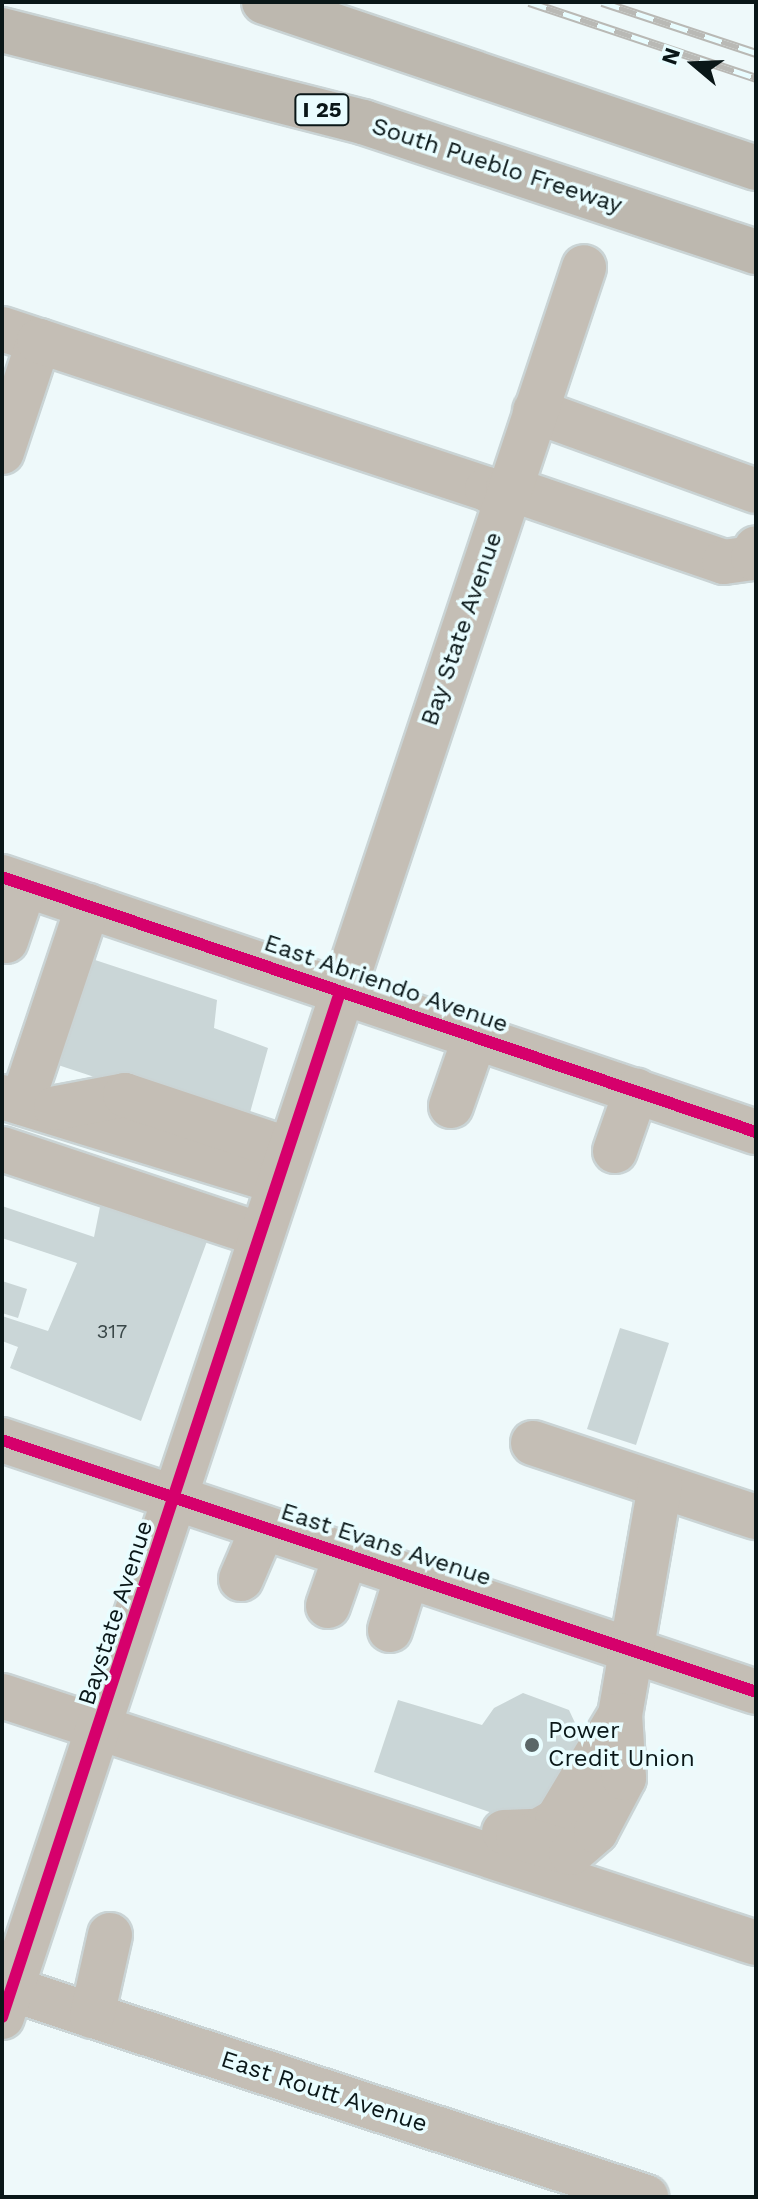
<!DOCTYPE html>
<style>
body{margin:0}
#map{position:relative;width:758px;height:2199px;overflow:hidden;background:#eef9fa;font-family:"Work Sans",sans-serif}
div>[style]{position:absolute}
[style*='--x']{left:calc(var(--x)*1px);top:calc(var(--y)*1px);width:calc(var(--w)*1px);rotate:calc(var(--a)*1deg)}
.building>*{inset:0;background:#cad6d7}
.roads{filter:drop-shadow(2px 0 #cad4d5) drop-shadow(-2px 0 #cad4d5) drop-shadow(0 2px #cad4d5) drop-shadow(0 -2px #cad4d5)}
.minor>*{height:44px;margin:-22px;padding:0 22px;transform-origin:22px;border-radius:22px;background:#c4beb5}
.highway>*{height:44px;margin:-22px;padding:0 22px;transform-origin:22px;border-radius:22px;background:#bdb8af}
.rail>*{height:9px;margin-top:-4.5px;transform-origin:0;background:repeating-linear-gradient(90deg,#e9fdff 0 18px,#b9b9b5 0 36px);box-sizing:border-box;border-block:2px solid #b9b9b5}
.cycleway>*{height:12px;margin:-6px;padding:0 6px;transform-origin:6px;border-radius:6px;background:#d6006c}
.dots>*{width:22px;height:22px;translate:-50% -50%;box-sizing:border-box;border:4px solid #e9fdff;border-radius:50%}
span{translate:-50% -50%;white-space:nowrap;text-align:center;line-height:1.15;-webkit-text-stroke:7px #e9fdff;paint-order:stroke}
.number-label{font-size:20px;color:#3a4748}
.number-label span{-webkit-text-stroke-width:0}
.shield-label span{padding:2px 6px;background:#e9fdff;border:2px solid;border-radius:6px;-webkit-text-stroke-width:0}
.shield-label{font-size:22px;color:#0a1718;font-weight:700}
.street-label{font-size:24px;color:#0a1718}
.poi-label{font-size:24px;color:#0a1718}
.left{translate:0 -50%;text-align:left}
.frame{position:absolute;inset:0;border:4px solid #0a1718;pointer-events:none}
.north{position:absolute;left:654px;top:24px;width:80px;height:80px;-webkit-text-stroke:6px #e9fdff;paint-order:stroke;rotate:289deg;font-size:22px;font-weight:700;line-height:32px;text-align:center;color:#0a1718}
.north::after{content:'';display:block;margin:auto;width:28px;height:36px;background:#0a1718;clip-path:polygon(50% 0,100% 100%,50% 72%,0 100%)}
</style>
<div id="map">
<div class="building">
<i style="clip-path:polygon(92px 959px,217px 1000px,214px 1028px,268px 1048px,246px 1127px,55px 1064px)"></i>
<i style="clip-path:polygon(102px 1197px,210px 1233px,141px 1421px,10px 1368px,18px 1347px,2px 1341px,2px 1316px,48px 1331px,77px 1263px,2px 1238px,2px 1206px,94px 1237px)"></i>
<i style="clip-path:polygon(2px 1281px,27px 1289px,18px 1318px,2px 1313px)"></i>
<i style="clip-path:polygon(620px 1328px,669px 1343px,636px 1445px,587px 1429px)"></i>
<i style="clip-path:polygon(523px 1693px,569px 1710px,583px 1740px,553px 1806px,501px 1816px,374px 1772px,398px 1700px,482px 1725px,494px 1708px)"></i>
</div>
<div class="roads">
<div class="minor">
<i style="--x:2;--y:329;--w:39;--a:18"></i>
<i style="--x:535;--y:411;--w:235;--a:19.9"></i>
<i style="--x:2;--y:452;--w:117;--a:-71.6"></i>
<i style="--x:39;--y:341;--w:472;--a:18.3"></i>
<i style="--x:487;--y:489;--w:21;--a:35"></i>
<i style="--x:508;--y:488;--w:228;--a:18.9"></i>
<i style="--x:724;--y:562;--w:29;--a:-8"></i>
<i style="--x:753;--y:558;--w:10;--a:-73"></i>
<i style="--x:2;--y:877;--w:796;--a:18.69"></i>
<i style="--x:6;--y:941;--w:59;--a:-71.3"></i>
<i style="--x:2;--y:1097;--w:289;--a:17.1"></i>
<i style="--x:22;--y:1103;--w:208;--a:-71.5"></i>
<i style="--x:451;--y:1106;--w:73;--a:-70.8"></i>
<i style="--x:56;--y:1108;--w:70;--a:-10.7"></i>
<i style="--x:125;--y:1095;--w:173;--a:18.5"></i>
<i style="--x:2;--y:1149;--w:273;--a:18.4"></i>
<i style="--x:615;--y:1151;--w:64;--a:-70.7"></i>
<i style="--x:2;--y:1440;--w:795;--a:18.48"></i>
<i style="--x:533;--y:1443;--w:235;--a:18.4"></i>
<i style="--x:241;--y:1579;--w:56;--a:-66.7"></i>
<i style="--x:328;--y:1606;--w:54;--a:-70.6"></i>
<i style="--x:390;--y:1630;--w:57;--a:-72.5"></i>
<i style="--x:2;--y:1696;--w:793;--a:18.14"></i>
<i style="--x:504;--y:1832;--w:34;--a:-2"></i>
<i style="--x:538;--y:1831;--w:22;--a:-30"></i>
<i style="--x:557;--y:1820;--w:122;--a:-59"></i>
<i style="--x:620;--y:1715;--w:233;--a:-80.1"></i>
<i style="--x:518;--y:1837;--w:55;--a:16.8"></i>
<i style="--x:571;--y:1853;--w:33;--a:-41"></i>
<i style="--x:596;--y:1831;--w:60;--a:-62.2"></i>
<i style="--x:624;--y:1778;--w:63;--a:-93.6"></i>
<i style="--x:2;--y:1986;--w:678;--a:18.14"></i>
<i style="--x:92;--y:2016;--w:83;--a:-77.5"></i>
<i style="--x:2;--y:2017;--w:1844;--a:-71.6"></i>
</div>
<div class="highway">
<i style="--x:264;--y:2;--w:519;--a:18.64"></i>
<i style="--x:2;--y:30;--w:373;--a:14.3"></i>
<i style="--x:363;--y:122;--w:414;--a:18.3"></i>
</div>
</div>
<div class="rail">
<i style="--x:529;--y:2;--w:239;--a:18.5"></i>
<i style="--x:602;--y:2;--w:162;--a:18.3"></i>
</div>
<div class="cycleway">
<i style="--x:2;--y:877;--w:796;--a:18.69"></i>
<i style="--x:2;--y:1440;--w:795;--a:18.48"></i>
<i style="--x:2;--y:2017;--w:1079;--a:-71.75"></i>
</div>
<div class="dots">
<i style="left:532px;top:1745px;background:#5a6667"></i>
</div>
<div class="number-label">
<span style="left:112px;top:1331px">317</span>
</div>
<div class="shield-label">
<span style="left:322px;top:110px">I 25</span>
</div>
<div class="street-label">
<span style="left:497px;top:166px;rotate:18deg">South Pueblo Freeway</span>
<span style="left:462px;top:629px;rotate:-71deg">Bay State Avenue</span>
<span style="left:386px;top:984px;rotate:19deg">East Abriendo Avenue</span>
<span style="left:386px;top:1545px;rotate:18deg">East Evans Avenue</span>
<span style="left:116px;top:1613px;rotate:-72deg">Baystate Avenue</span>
<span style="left:324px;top:2092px;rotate:18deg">East Routt Avenue</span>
</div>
<div class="poi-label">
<span class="left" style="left:548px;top:1745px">Power<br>Credit Union</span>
</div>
<div class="frame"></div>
<div class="north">N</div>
</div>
